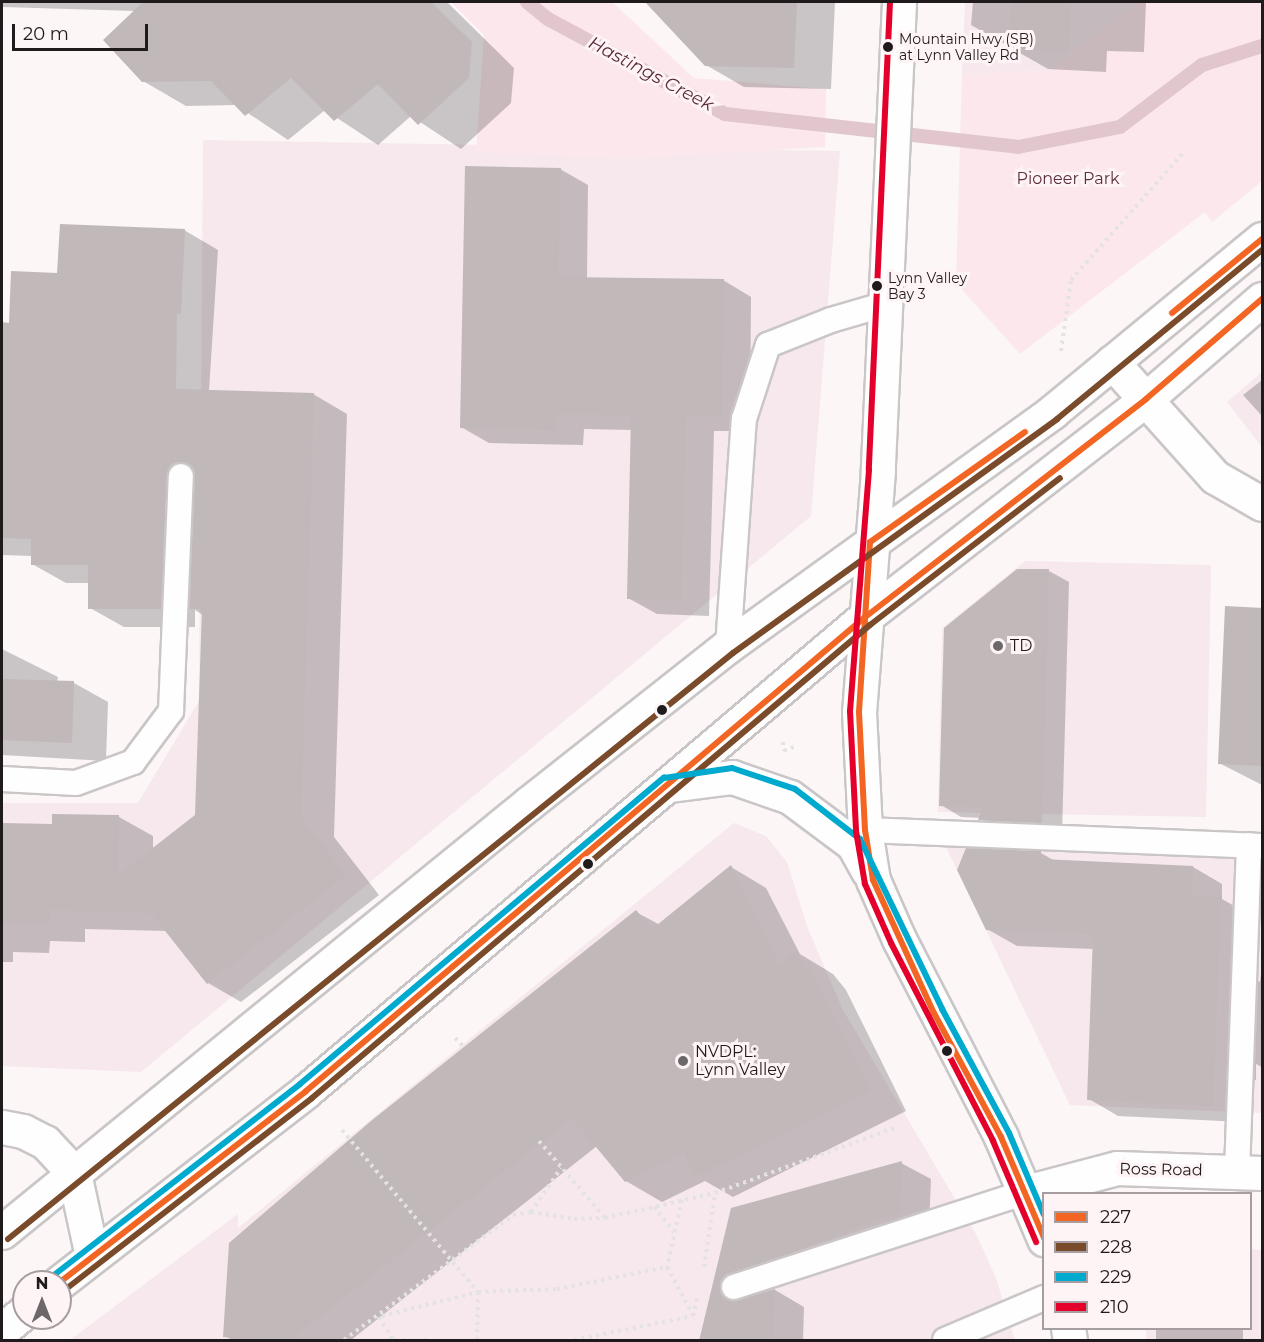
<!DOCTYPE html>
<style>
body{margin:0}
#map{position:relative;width:1264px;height:1342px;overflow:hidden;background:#fcf6f7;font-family:Montserrat,sans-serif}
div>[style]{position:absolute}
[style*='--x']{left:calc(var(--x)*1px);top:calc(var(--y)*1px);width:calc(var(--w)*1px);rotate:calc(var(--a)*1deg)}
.built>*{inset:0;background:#f6e8ec}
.green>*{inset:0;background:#fbe7ec}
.shadow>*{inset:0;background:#0003}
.stream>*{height:14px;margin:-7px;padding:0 7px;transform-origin:7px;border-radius:7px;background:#e1c6ce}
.building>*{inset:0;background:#c1b8ba}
.path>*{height:4px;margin-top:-2px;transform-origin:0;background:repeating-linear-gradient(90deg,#e4e2e3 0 3px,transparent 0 7.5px)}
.roads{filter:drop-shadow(2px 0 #cac6c7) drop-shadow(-2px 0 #cac6c7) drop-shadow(0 2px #cac6c7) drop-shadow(0 -2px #cac6c7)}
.lane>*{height:24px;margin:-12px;padding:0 12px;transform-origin:12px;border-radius:12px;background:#fffefe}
.street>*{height:33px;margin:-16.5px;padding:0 16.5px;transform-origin:16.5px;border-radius:16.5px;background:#fffefe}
.secondary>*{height:33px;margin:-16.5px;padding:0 16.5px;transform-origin:16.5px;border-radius:16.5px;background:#fffefe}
.bus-1>*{height:6px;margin:-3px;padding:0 3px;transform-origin:3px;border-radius:3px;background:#f26522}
.bus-2>*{height:6px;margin:-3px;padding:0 3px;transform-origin:3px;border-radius:3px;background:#7a4b2a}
.bus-3>*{height:6px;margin:-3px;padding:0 3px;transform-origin:3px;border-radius:3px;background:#00a9ce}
.bus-4>*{height:6px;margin:-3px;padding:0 3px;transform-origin:3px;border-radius:3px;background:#e4002b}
.dots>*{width:16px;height:16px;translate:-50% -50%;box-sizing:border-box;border:3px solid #fef4f6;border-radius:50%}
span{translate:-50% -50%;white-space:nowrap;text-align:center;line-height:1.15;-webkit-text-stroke:6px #fef4f6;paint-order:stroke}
.bus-label{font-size:14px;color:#1f1b1c}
.left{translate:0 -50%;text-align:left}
.park-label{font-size:16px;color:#5d2d3e}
.poi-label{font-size:16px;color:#1f1b1c}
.street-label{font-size:16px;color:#1f1b1c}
.water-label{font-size:18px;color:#5a2a3b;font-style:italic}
.frame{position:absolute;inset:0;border:3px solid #1f1b1c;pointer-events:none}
.legend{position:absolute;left:1042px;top:1192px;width:210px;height:138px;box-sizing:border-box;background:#fef4f6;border:2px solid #a59d9f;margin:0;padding:8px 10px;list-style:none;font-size:18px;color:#1f1b1c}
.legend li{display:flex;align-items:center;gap:12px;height:30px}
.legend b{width:30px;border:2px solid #a59d9f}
.north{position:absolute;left:12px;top:1270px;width:60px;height:60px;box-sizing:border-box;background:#fef4f6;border:2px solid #a59d9f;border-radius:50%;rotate:0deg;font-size:16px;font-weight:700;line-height:24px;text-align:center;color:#1f1b1c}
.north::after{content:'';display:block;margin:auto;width:21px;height:27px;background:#6c6869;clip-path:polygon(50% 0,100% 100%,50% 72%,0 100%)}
.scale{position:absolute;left:12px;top:24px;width:136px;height:27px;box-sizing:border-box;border:3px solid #1f1b1c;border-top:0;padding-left:8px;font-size:18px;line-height:21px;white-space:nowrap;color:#1f1b1c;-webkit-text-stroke:4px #fef4f6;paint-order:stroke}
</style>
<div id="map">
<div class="built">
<i style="clip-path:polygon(965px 2px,1137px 2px,1047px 71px,962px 74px)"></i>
<i style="clip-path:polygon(203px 140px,840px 151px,811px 516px,141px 1072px,2px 1066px,2px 803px,138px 803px,199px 701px)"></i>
<i style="clip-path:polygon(1262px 372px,1262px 447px,1227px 402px)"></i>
<i style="clip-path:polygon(1025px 561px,1211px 565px,1206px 817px,938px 812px,942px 628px)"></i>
<i style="clip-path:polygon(734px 823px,766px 836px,787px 862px,808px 929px,843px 1010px,977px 1236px,996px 1278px,1015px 1340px,70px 1340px,238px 1214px,238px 1228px)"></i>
<i style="clip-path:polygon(946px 847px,1262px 860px,1262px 1113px,1070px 1105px)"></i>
<i style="clip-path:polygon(1251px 1249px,1262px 1250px,1262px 1340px,1146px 1340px,1146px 1329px,1250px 1328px)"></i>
</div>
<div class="green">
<i style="clip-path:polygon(451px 2px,612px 2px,694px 78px,826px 89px,825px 147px,627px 159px,476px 152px,484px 35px)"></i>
<i style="clip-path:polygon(1137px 2px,1262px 2px,1262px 181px,1212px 222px,1205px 212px,1020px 354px,956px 283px,962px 74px,1047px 71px)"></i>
</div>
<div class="shadow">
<i style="clip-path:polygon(2px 2px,447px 2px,514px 68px,511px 103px,461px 149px,411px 116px,378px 145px,325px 110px,288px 140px,236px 105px,186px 106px,143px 81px,135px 11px,2px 7px)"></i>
<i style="clip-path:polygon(647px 2px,835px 2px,831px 89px,744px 87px,706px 65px)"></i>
<i style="clip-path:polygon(973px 2px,1146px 2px,1144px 52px,1107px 51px,1106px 72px,1048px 69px,971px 25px)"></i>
<i style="clip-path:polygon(560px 169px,588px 185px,587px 279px,723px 280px,751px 297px,750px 431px,714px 431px,709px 616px,657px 614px,628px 598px,632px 430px,584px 429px,583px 445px,489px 443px,461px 427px)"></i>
<i style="clip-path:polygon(184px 230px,218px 250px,209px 391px,313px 394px,347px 414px,334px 837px,379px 895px,241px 1002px,208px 983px,167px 931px,85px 929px,85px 942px,50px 941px,49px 953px,13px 952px,13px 962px,2px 962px,2px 825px,54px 826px,54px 815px,119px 817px,153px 836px,153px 850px,197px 816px,203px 615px,195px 610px,195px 627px,124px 627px,90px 608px,90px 583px,66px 583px,32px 564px,32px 556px,2px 555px,2px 324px,11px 324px,59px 274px)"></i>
<i style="clip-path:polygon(1262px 380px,1262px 416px,1243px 395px)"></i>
<i style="clip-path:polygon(1049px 571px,1069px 582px,1062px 834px,1000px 831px,981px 818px,961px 817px,941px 805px)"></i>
<i style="clip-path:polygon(1262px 609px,1262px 785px,1219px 763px)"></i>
<i style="clip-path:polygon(2px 649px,58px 677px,57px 682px,74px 683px,108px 702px,106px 761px,2px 755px)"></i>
<i style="clip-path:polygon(1041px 853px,1055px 861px,1193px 867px,1222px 884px,1222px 899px,1250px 915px,1247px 975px,1260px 982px,1262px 966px,1262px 1067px,1256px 1064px,1256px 1080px,1243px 1080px,1242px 1122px,1118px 1116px,1089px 1099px,1094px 949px,1017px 946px,987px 929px)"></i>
<i style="clip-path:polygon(731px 867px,766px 888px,800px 954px,833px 974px,846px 990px,906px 1111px,733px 1197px,705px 1181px,662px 1202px,626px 1181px,597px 1146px,351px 1340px,232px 1340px,225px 1336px,636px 912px,660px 925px)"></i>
<i style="clip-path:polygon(901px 1163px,931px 1179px,929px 1228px,757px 1293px,775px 1290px,804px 1307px,803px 1340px,700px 1340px,732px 1209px)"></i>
<i style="clip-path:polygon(1156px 1328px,1243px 1328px,1243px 1340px,1249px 1340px,1156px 1340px)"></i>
</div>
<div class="stream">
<i style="--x:527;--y:2;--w:27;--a:39"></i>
<i style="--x:548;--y:19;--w:201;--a:28.2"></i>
<i style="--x:725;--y:114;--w:295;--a:6.4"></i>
<i style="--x:1018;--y:147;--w:104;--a:-11.1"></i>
<i style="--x:1120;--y:127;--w:103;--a:-37.1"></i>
<i style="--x:1202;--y:65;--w:63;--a:-17.6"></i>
</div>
<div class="building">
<i style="clip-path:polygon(143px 2px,431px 2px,472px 42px,469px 78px,418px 125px,378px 84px,334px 121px,291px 78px,245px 116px,211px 81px,142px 82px,103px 40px)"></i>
<i style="clip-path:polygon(645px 2px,797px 2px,794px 68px,705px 66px)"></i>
<i style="clip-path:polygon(1011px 2px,1071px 2px,1069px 51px,1009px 49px)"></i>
<i style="clip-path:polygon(465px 166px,561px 168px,558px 277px,724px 279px,722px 416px,686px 415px,681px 600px,627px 599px,631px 415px,556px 414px,556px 430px,460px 428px)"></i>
<i style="clip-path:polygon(60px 224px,185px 229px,181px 314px,177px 314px,176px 389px,314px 393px,301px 817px,346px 875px,207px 984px,151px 913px,51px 910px,51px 923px,2px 922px,2px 823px,52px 824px,52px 814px,119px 815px,118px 875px,195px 815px,202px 609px,190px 609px,193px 469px,181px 462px,174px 464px,167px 475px,161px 609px,88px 609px,88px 565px,31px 565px,31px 539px,2px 538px,2px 322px,9px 323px,11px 271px,57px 273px)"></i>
<i style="clip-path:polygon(1017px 569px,1049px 569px,1042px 823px,978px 820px,983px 807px,939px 806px,944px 628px)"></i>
<i style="clip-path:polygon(1225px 606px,1263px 608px,1263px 766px,1218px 764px)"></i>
<i style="clip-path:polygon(2px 679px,74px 681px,72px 743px,2px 740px)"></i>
<i style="clip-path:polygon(966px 848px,1041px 851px,1041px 859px,1193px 866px,1192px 897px,1221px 897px,1213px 1106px,1087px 1100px,1093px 934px,986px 930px,957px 870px)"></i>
<i style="clip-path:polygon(731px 865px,780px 965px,797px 951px,806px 970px,810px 967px,871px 1091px,695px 1177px,684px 1153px,625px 1182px,572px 1118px,289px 1341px,223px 1337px,229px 1243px,371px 1121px,636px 910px,652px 929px)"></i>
<i style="clip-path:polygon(902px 1161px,900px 1212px,723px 1278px,721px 1292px,732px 1301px,775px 1289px,773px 1341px,699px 1341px,731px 1208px)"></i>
</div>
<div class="path">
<i style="--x:1061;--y:351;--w:72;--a:-82"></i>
<i style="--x:1071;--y:280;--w:169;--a:-48.6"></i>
<i style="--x:783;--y:742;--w:9;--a:84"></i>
<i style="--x:784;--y:751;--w:15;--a:-23"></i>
<i style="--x:455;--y:1038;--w:11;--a:45"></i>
<i style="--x:342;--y:1130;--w:212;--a:50"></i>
<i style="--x:478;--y:1292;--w:48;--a:91.2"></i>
<i style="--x:539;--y:1141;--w:101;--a:49.4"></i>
<i style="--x:682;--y:1200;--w:69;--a:102.6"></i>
<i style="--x:667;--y:1267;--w:55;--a:61.6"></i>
<i style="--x:654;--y:1207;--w:32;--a:51"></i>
<i style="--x:531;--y:1212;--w:53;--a:-55.7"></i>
<i style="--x:704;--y:1267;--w:75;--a:-81.5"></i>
<i style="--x:382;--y:1316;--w:99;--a:-14"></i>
<i style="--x:478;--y:1292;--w:79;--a:-2.2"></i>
<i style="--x:557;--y:1289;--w:112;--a:-11.3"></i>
<i style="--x:379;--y:1317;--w:26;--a:58"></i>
<i style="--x:344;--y:1340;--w:210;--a:-36.5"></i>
<i style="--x:513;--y:1215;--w:18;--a:-9"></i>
<i style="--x:531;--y:1212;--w:44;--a:9.2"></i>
<i style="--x:574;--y:1219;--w:31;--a:-2"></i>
<i style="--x:605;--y:1218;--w:113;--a:-12.8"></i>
<i style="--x:715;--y:1193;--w:194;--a:-19.9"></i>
<i style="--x:387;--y:1340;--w:46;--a:0"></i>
<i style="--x:574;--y:1340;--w:121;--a:-11.4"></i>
<i style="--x:693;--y:1316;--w:22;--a:-77"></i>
</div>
<div class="roads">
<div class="lane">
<i style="--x:728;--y:646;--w:228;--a:-86"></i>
<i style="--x:744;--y:419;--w:78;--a:-72"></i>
<i style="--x:768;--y:345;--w:68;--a:-21.6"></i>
<i style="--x:831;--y:320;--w:57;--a:-16.2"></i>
<i style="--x:2;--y:779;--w:74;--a:3.1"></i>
<i style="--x:76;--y:783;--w:61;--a:-20.2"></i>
<i style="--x:133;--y:762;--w:64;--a:-53.3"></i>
<i style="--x:171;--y:711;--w:235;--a:-87.6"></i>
<i style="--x:865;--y:830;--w:397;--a:2.3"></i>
<i style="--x:1237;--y:1172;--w:327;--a:-87.9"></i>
<i style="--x:734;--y:1287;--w:307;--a:-18"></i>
<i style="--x:945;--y:1340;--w:108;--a:-23"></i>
</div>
<div class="street">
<i style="--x:1112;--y:362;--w:154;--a:48.2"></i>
<i style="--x:1215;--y:477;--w:54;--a:29.9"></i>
<i style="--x:2;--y:1127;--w:21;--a:11"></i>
<i style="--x:23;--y:1131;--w:25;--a:27"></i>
<i style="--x:45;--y:1142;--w:42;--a:46.9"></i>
<i style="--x:74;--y:1173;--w:85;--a:77.8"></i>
<i style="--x:1026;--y:1192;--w:94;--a:-14.8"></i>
<i style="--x:1117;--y:1168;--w:145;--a:2"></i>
</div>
<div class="secondary">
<i style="--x:899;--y:2;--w:469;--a:92.6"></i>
<i style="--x:878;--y:471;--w:242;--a:94.5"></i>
<i style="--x:859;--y:712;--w:118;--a:87.1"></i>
<i style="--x:865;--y:830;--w:51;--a:80.9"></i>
<i style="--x:873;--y:880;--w:64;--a:66.2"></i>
<i style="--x:899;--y:939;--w:223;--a:62.7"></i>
<i style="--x:1001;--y:1137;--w:111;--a:67.1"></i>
<i style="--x:670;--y:785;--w:63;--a:-7.4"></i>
<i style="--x:732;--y:777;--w:61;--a:19"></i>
<i style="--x:790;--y:797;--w:79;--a:36.7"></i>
<i style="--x:853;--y:844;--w:31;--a:61"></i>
<i style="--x:2;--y:1232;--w:680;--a:-39.15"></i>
<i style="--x:529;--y:803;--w:253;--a:-38.3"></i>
<i style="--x:728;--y:646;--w:400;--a:-35.8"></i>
<i style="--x:1052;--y:412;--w:272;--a:-39.5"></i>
<i style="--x:60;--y:1282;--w:311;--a:-37.8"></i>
<i style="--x:306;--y:1091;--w:732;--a:-40.29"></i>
<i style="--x:864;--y:618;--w:357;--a:-37.8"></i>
<i style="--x:1146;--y:399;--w:153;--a:-40.8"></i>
<i style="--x:1068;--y:1328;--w:12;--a:81"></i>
<i style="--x:2;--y:1330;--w:28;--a:-39"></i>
</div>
</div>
<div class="bus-1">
<i style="--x:1172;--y:313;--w:117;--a:-39.4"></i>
<i style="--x:1025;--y:432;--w:190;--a:144.6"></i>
<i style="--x:870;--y:542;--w:170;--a:93.7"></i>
<i style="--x:859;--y:712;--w:118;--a:87.1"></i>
<i style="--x:865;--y:830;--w:51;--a:80.9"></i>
<i style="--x:873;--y:880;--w:146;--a:65.4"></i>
<i style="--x:934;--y:1013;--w:141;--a:61.6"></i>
<i style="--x:1001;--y:1137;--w:110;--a:66.9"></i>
<i style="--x:60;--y:1282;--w:311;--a:-37.8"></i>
<i style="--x:306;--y:1091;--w:732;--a:-40.29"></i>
<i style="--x:864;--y:618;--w:357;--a:-37.8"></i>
<i style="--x:1146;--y:399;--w:153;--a:-40.8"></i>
</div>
<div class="bus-2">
<i style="--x:8;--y:1239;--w:932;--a:-38.95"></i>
<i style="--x:733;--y:653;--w:400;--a:-35.8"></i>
<i style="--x:1057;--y:419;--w:266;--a:-39.5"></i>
<i style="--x:66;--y:1289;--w:311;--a:-37.8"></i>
<i style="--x:312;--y:1098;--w:732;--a:-40.29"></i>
<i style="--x:870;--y:625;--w:240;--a:-37.7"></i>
</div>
<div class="bus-3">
<i style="--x:54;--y:1275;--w:311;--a:-37.8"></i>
<i style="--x:300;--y:1084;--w:476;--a:-40.1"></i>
<i style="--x:664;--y:778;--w:69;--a:-8.4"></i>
<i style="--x:732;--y:768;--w:66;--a:18.4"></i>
<i style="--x:795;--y:789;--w:82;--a:37.6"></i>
<i style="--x:860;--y:839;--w:189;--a:64.2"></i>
<i style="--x:942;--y:1009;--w:141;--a:61.6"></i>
<i style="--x:1009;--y:1133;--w:89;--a:66.9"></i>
</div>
<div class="bus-4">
<i style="--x:890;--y:2;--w:468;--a:92.6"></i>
<i style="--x:869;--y:470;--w:242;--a:94.5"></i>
<i style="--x:850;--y:711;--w:120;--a:87.1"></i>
<i style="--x:856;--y:831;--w:54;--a:80.4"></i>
<i style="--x:865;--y:884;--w:64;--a:66.2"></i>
<i style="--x:891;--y:943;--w:223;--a:62.7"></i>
<i style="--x:993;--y:1141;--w:110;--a:66.9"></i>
</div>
<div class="dots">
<i style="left:888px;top:47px;background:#1f1b1c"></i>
<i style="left:877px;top:286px;background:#1f1b1c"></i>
<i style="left:998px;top:646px;background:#6c6869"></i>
<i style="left:662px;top:710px;background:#1f1b1c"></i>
<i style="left:588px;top:864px;background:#1f1b1c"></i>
<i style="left:947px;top:1051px;background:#1f1b1c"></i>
<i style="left:683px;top:1061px;background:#6c6869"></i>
</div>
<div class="bus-label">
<span class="left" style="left:899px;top:47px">Mountain Hwy (SB)<br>at Lynn Valley Rd</span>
<span class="left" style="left:888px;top:286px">Lynn Valley<br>Bay 3</span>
</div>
<div class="park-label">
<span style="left:1068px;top:179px">Pioneer Park</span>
</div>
<div class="poi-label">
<span class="left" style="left:1010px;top:646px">TD</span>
<span class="left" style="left:695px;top:1061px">NVDPL:<br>Lynn Valley</span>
</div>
<div class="street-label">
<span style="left:1161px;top:1170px;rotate:1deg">Ross Road</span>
</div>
<div class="water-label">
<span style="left:651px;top:74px;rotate:28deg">Hastings Creek</span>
</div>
<div class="frame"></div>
<ul class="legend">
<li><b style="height:8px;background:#f26522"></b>227</li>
<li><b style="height:8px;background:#7a4b2a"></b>228</li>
<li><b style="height:8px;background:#00a9ce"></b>229</li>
<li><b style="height:8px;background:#e4002b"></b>210</li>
</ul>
<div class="north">N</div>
<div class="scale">20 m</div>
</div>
